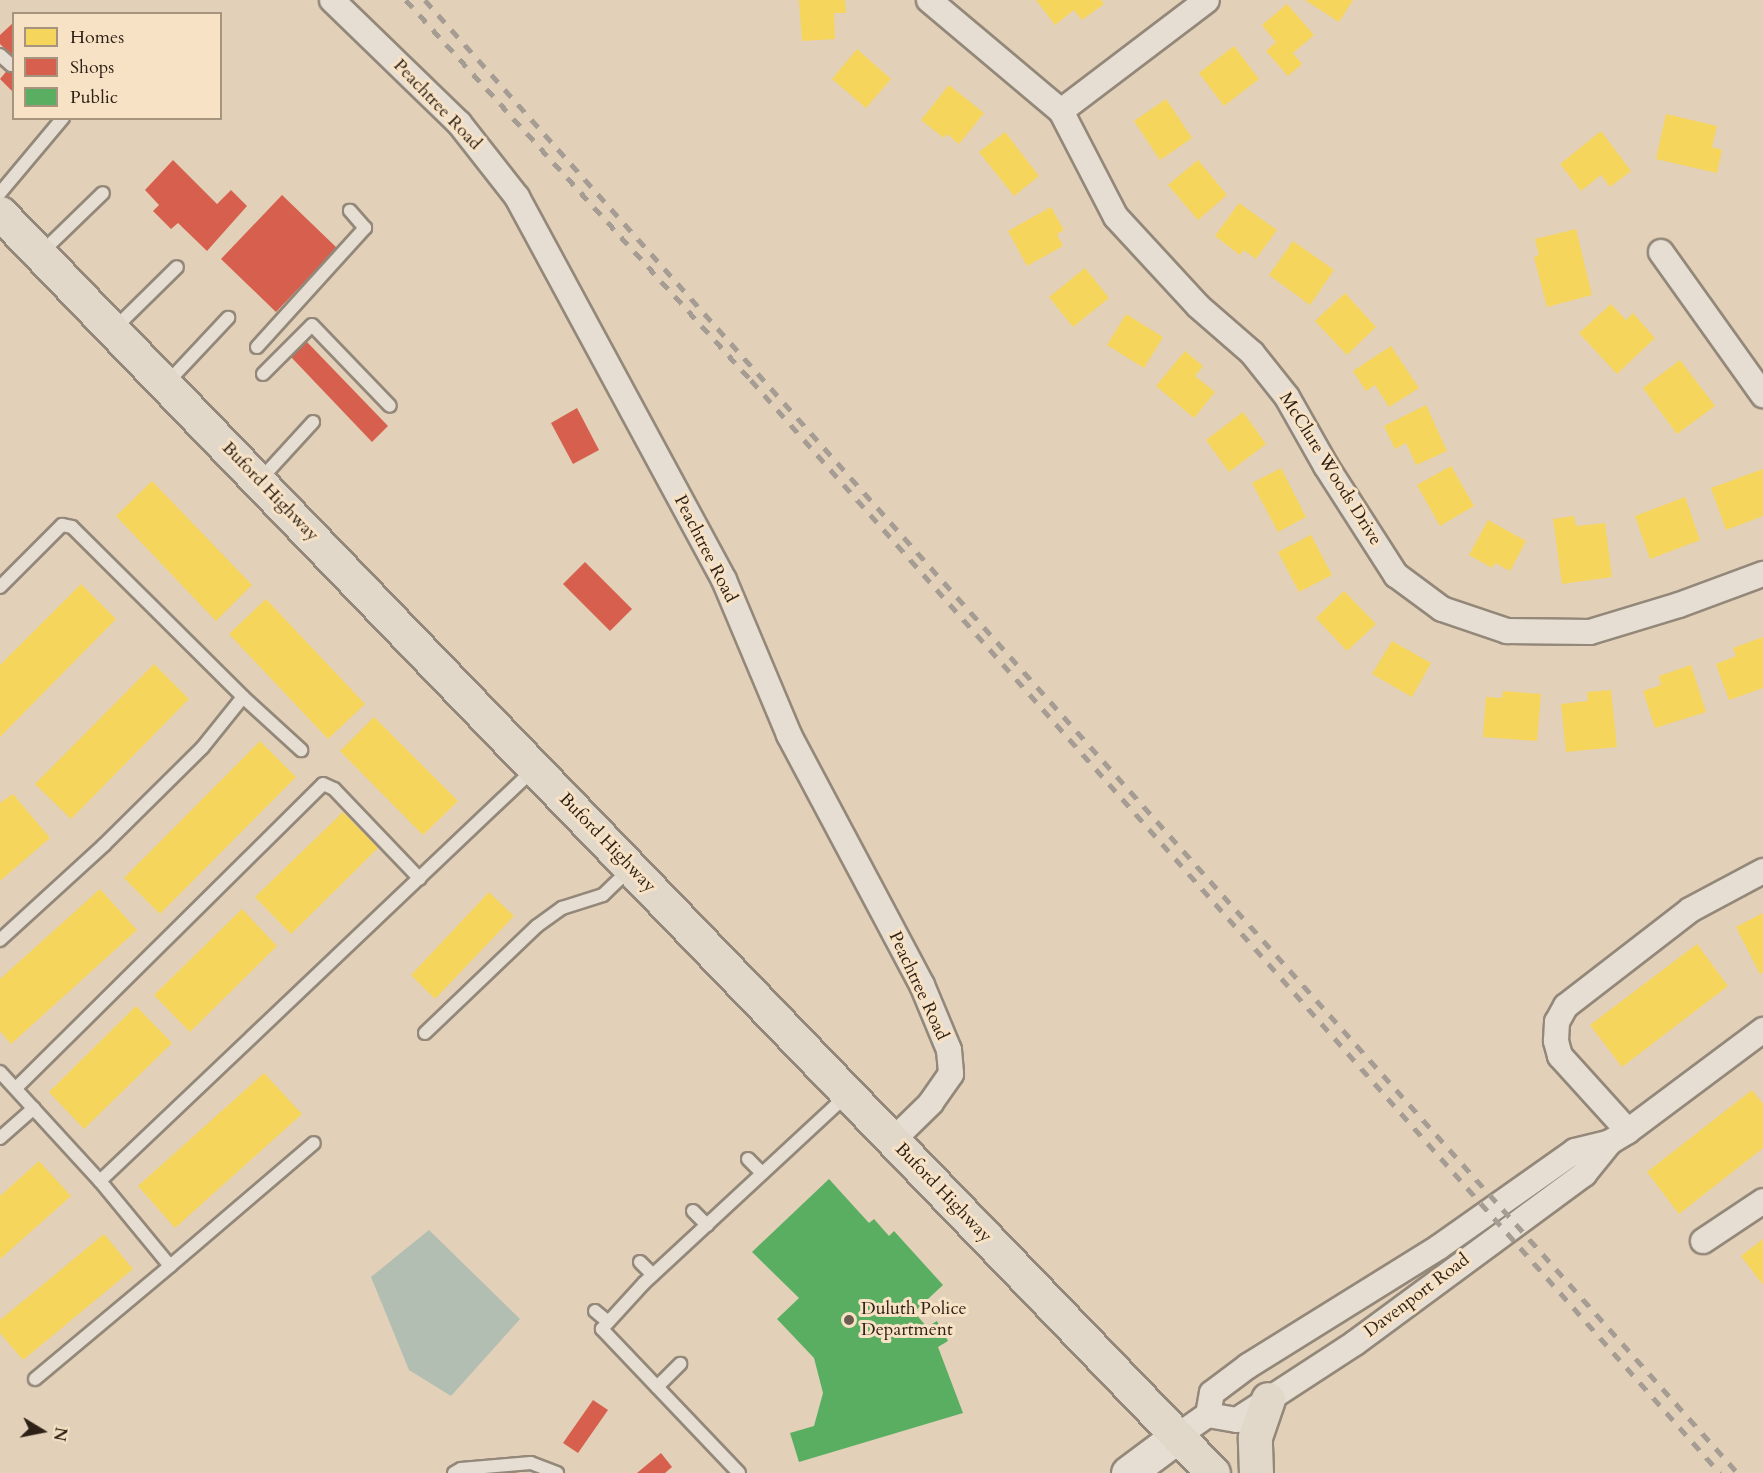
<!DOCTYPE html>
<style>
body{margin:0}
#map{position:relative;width:1763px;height:1473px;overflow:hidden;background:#e2d0b8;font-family:Cardo,serif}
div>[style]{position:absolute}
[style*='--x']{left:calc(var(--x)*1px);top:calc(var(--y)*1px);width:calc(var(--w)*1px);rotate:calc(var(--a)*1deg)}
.water>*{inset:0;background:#b2beb2}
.homes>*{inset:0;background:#f6d55c}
.shops>*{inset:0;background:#d6604d}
.public>*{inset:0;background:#5aae61}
.roads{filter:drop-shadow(2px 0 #938879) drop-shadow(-2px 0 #938879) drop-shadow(0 2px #938879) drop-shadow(0 -2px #938879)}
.lane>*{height:12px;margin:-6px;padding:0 6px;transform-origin:6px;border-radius:6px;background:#e6ded2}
.street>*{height:24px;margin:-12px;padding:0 12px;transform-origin:12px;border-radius:12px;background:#e6ded2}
.secondary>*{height:33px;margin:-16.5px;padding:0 16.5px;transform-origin:16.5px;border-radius:16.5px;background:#e6ded2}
.primary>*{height:33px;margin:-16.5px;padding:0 16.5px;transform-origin:16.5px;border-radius:16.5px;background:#e2d8ca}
.rail>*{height:4.5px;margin-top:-2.25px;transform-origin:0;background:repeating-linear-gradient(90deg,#a59c93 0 10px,transparent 0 20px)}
.dots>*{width:16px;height:16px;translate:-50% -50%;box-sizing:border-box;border:3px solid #f8e2c5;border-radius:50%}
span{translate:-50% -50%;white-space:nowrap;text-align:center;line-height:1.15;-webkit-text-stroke:6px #f8e2c5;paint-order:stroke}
.street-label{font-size:18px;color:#2d2016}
.poi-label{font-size:18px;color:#2d2016}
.left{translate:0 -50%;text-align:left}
.legend{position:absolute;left:12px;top:12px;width:210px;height:108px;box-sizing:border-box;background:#f8e2c5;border:2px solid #a7947f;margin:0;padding:8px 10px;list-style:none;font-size:18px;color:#2d2016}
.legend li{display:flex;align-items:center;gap:12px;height:30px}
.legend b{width:30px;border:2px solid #a7947f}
.north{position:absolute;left:12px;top:1401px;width:60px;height:60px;-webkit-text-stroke:4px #f8e2c5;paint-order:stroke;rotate:100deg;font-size:16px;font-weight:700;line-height:24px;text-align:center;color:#2d2016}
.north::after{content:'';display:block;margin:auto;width:21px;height:27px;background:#2d2016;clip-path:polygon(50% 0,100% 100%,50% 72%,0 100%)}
</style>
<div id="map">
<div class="water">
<i style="clip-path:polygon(429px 1230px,520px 1319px,451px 1396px,409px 1370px,371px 1277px)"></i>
</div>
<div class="homes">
<i style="clip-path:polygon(799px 0,845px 0,846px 13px,834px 13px,835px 39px,802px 41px)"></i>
<i style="clip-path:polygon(1036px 0,1101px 0,1104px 4px,1082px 20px,1074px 10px,1055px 25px)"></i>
<i style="clip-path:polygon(1305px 0,1353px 0,1339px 22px)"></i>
<i style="clip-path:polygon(1287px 4px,1314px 35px,1293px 53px,1302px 64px,1288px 76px,1266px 51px,1276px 42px,1262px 25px)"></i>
<i style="clip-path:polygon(1234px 46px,1259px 79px,1224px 106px,1199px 73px)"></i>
<i style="clip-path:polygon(857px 49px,891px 79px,866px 108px,832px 79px)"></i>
<i style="clip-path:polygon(949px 85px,984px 113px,959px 144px,947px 134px,944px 138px,921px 120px)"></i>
<i style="clip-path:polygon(1166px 99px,1192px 138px,1160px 160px,1134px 121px)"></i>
<i style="clip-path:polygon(1666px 114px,1717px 126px,1712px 147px,1722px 150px,1717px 173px,1656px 159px)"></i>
<i style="clip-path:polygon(1601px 131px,1631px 171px,1610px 187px,1601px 175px,1581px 191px,1560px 164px)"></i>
<i style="clip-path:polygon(1005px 132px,1039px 176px,1014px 196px,979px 152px)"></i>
<i style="clip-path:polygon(1198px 160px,1227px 195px,1198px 220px,1168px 185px)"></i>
<i style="clip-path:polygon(1239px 203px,1277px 230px,1256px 259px,1244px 250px,1240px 255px,1215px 236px)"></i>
<i style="clip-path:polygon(1051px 207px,1064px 230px,1057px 234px,1063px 246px,1027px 266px,1008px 231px)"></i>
<i style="clip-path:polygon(1576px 229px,1592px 295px,1547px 307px,1534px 257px,1539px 255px,1535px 239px)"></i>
<i style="clip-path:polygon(1293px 241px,1334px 270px,1310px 305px,1269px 275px)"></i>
<i style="clip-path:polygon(1085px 268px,1109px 298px,1073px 327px,1049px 297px)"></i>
<i style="clip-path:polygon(1345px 293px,1376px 327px,1347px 355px,1315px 321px)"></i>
<i style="clip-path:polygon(1611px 304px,1626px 320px,1633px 313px,1655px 338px,1617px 374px,1579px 333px)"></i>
<i style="clip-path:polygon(1126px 314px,1163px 337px,1144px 368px,1107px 345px)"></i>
<i style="clip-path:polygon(1391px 346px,1419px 388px,1389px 407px,1375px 385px,1366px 391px,1353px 371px)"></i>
<i style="clip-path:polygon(1185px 351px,1203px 366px,1195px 376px,1215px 392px,1194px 418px,1156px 386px)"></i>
<i style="clip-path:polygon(1680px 360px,1715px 406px,1677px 434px,1643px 388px)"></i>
<i style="clip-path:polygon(1426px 405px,1447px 451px,1416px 465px,1406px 443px,1395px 449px,1384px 426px)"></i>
<i style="clip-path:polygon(1243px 412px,1266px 444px,1229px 472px,1206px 440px)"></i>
<i style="clip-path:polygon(1451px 466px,1474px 506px,1440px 526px,1417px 485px)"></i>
<i style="clip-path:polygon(1281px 468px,1306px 517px,1278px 532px,1252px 483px)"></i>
<i style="clip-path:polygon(1763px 469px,1763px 516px,1726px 530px,1711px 488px)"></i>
<i style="clip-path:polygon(152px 481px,252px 585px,216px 621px,116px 516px)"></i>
<i style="clip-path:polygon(1685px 497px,1700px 540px,1650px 559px,1635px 516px)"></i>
<i style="clip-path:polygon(1574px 516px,1576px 526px,1605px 523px,1612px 577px,1562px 584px,1553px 519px)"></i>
<i style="clip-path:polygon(1488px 520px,1526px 541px,1510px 571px,1495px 563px,1492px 568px,1469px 555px)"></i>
<i style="clip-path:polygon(1311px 535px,1332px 575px,1299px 592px,1278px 552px)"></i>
<i style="clip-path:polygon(81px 584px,116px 619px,0 737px,0 665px)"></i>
<i style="clip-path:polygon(1344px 591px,1376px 624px,1347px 651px,1316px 618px)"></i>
<i style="clip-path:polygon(266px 599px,365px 704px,328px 739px,229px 634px)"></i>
<i style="clip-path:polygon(1763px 637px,1763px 688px,1729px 700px,1716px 664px,1736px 656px,1733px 648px)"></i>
<i style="clip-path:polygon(1392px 641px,1431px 663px,1412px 697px,1372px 674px)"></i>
<i style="clip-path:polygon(154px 664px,189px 699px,71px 819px,35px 784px)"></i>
<i style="clip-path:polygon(1691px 665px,1706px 712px,1655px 728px,1643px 691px,1661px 685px,1659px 676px)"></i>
<i style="clip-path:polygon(1611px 690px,1617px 747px,1566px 752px,1561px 704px,1588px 701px,1587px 692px)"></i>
<i style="clip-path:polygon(1503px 691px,1541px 694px,1537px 741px,1483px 737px,1486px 697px,1502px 698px)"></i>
<i style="clip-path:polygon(374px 717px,458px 801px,423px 835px,340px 751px)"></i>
<i style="clip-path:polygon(260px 741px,296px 777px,160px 914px,124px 878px)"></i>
<i style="clip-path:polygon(13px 794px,50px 838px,0 881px,0 803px)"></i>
<i style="clip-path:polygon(343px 812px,378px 848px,291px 934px,255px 897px)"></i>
<i style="clip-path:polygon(100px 889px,137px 930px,11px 1044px,0 1031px,0 979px)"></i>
<i style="clip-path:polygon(489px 892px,514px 916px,435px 999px,411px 975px)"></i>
<i style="clip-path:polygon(242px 909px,277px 946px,190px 1032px,154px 995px)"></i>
<i style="clip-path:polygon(1763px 913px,1763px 972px,1760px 974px,1736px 927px)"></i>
<i style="clip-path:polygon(1697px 944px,1728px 986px,1622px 1067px,1590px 1025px)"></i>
<i style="clip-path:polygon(136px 1006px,172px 1043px,84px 1129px,49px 1092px)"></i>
<i style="clip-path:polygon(264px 1073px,302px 1114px,175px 1228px,138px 1186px)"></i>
<i style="clip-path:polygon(1752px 1090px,1763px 1104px,1763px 1148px,1679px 1214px,1647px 1172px)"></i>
<i style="clip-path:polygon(39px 1161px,71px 1196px,0 1259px,0 1196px)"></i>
<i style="clip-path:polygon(104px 1234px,133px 1269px,23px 1360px,0 1333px,0 1320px)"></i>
<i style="clip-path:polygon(1763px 1239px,1763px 1285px,1741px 1256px)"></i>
</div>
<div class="shops">
<i style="clip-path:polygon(14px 22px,14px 58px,0 44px,0 35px)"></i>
<i style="clip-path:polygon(14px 62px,14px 93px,0 79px)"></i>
<i style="clip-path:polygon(173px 160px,217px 204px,231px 190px,247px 206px,207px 251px,178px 223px,171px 229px,153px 211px,159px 205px,145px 190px)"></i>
<i style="clip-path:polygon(282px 195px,337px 248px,276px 312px,221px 259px)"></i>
<i style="clip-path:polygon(307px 342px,388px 426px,372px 442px,291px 357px)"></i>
<i style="clip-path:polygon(577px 408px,599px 450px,573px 464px,551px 423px)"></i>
<i style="clip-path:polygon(585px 562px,632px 609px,610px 631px,563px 584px)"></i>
<i style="clip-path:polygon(593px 1400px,608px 1410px,578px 1453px,563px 1443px)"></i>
<i style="clip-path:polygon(661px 1453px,672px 1467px,665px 1473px,637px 1473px)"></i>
</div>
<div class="public">
<i style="clip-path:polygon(829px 1179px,869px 1223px,874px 1219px,889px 1236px,894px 1231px,943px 1285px,914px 1312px,927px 1327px,937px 1321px,948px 1341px,938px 1347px,963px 1413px,799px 1462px,790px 1433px,814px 1426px,823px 1393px,814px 1358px,777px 1319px,799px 1298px,752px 1252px)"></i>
</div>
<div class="roads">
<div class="lane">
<i style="--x:0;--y:55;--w:15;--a:42"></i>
<i style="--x:0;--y:193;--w:98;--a:-50"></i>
<i style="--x:41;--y:253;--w:86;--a:-44.1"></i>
<i style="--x:114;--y:329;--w:88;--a:-44.5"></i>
<i style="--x:257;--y:347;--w:161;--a:-47.8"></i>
<i style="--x:365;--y:228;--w:23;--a:-131"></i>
<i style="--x:263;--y:374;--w:69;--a:-45"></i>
<i style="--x:312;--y:325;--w:112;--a:46.1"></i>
<i style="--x:166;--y:384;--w:91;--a:-46.8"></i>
<i style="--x:259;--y:481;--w:80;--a:-47.5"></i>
<i style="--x:0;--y:587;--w:88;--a:-45"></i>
<i style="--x:62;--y:525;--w:10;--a:11"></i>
<i style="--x:72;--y:527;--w:241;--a:44.8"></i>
<i style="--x:243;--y:697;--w:65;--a:128.8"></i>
<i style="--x:202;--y:748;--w:138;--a:135.3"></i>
<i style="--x:104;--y:845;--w:141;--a:137.6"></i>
<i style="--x:243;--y:697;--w:79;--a:42.4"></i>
<i style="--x:425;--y:1033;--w:155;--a:-43.7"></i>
<i style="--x:537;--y:926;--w:31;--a:-36"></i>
<i style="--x:562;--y:908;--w:43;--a:-17.6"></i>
<i style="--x:603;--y:895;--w:37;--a:-44"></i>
<i style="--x:0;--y:1072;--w:148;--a:47.5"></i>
<i style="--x:100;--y:1181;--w:598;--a:-43.51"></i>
<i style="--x:16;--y:1088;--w:432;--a:-44.7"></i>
<i style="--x:323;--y:784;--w:12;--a:24"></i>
<i style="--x:334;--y:789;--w:124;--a:46.3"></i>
<i style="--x:0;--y:1138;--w:45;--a:-41.4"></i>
<i style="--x:748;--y:1159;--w:20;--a:45"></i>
<i style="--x:100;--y:1181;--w:110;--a:50.5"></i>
<i style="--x:170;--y:1266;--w:189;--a:-40.5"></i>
<i style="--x:693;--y:1211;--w:20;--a:45"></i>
<i style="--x:640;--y:1262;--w:18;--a:45"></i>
<i style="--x:595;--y:1311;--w:17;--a:40"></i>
<i style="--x:35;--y:1379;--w:176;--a:-39.9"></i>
<i style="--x:657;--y:1387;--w:33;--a:-45"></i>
<i style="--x:454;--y:1473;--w:8;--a:-30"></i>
<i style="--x:461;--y:1469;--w:70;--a:-4.9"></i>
<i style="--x:531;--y:1463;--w:28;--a:21"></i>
<i style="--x:739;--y:1473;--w:199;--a:-133.6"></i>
<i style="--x:602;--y:1329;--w:62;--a:-47.6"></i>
<i style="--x:644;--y:1283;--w:277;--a:-42.8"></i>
</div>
<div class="street">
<i style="--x:332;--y:0;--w:177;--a:44.1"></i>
<i style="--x:459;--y:123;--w:94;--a:51.9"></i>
<i style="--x:517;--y:197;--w:435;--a:61.6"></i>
<i style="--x:724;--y:580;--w:168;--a:67.2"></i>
<i style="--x:789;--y:735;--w:283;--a:62"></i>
<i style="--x:922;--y:985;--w:70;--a:67.4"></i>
<i style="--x:949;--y:1050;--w:24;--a:85"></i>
<i style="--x:951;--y:1074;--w:35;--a:125"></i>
<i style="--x:931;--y:1103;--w:54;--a:135.7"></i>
<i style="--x:929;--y:0;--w:172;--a:40.1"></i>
<i style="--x:1061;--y:111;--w:119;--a:62.6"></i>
<i style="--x:1116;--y:217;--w:121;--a:47.3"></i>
<i style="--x:1198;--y:306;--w:72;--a:41"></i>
<i style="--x:1252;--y:353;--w:56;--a:51.5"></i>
<i style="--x:1287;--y:397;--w:79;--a:60.5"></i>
<i style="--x:1326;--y:466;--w:130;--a:57.3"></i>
<i style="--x:1396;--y:575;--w:57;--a:36.5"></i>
<i style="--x:1442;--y:609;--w:69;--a:18.7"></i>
<i style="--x:1507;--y:631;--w:83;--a:0.7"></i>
<i style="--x:1590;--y:632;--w:93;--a:-16.9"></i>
<i style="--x:1679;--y:605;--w:90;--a:-20.3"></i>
<i style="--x:1061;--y:111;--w:183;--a:-37.2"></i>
<i style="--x:1661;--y:252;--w:176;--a:54.5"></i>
<i style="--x:1628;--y:1131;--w:101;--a:-132.2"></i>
<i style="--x:1560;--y:1056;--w:16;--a:-105"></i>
<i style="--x:1556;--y:1041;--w:19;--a:-87"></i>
<i style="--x:1557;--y:1022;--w:18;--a:-61"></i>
<i style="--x:1566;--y:1006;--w:157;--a:-37.7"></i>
<i style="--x:1690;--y:910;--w:83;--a:-28.1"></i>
<i style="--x:1703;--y:1241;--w:72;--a:-33.7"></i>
<i style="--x:1208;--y:1415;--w:22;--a:-80"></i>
<i style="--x:1212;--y:1393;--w:45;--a:-36.9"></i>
<i style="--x:1248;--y:1366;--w:225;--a:-31.9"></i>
<i style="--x:1439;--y:1247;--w:166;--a:-35.2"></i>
<i style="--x:1575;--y:1151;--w:36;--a:-14"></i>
<i style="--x:1610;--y:1142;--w:21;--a:-31"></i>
<i style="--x:1628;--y:1131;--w:169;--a:-36.8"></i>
<i style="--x:1179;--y:1435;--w:35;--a:-35"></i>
<i style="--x:1208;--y:1415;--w:29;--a:10"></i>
<i style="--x:1237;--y:1420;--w:141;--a:-33.1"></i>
<i style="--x:1355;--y:1343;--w:285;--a:-36.4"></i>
<i style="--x:1584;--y:1174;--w:41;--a:-50.9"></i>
</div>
<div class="secondary">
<i style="--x:1128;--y:1473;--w:64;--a:-36.7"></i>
</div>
<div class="primary">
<i style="--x:0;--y:213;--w:1749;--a:46.09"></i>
<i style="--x:1256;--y:1473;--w:36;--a:-92"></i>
<i style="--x:1255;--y:1437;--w:40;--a:-71.1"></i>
</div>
</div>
<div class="rail">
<i style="--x:406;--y:0;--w:513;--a:47.76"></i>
<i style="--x:751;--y:380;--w:1461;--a:48.44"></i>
<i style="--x:425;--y:0;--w:1973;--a:48.29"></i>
</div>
<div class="dots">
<i style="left:849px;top:1320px;background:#6c5e4f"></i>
</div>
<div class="street-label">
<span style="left:437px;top:105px;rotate:46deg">Peachtree Road</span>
<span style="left:1330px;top:469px;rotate:58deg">McClure Woods Drive</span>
<span style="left:270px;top:492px;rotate:46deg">Buford Highway</span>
<span style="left:705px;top:549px;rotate:63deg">Peachtree Road</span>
<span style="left:607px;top:843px;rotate:46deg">Buford Highway</span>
<span style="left:918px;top:986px;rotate:65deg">Peachtree Road</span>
<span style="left:943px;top:1193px;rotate:46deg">Buford Highway</span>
<span style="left:1417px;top:1296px;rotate:-37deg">Davenport Road</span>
</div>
<div class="poi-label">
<span class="left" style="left:861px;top:1320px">Duluth Police<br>Department</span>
</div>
<ul class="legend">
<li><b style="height:16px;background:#f6d55c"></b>Homes</li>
<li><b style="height:16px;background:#d6604d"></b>Shops</li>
<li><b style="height:16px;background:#5aae61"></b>Public</li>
</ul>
<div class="north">N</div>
</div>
